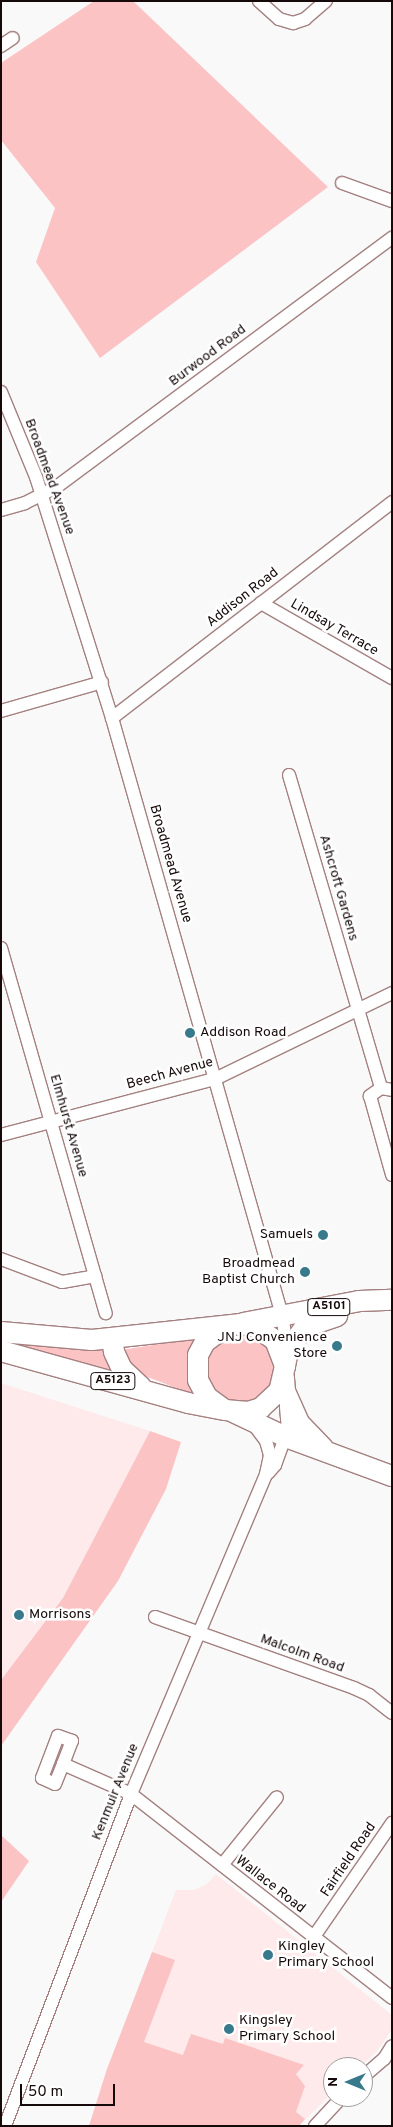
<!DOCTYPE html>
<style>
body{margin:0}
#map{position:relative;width:393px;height:2127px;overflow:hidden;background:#f9f9f9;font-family:Overpass,sans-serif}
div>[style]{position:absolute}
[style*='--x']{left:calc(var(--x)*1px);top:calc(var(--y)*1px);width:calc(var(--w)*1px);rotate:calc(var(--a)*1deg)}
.built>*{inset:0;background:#feeaea}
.green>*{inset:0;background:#fcc3c4}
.round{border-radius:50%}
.roads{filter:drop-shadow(1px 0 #a48080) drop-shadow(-1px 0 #a48080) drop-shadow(0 1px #a48080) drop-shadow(0 -1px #a48080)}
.street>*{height:12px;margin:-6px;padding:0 6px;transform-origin:6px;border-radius:6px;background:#fff}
.primary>*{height:20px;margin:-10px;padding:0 10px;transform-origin:10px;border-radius:10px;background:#fff}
.dots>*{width:14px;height:14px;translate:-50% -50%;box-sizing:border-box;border:2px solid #fff;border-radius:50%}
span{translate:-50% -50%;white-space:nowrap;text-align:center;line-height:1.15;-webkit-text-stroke:5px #fff;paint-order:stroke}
.shield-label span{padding:1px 4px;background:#fff;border:1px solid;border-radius:4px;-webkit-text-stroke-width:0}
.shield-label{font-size:12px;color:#16090a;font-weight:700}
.street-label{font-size:14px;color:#16090a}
.poi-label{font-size:14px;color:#16090a}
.left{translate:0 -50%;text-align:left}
.right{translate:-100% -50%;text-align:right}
.frame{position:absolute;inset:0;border:2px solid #16090a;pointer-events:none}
.north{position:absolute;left:323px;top:2057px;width:50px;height:50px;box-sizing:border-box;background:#fff;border:1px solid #a29d9d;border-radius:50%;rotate:270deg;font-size:14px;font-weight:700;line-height:20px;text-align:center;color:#16090a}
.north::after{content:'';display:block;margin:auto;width:18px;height:22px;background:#38798c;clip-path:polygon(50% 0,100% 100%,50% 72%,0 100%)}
.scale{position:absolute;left:20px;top:2084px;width:95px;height:22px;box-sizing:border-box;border:2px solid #16090a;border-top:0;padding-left:6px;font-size:15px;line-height:18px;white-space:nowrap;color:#16090a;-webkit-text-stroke:4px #fff;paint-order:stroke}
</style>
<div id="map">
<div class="built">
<i style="clip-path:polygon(1px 1383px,150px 1431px,63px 1598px,1px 1680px)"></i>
<i style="clip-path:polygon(216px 1874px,392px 2015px,392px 2030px,377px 2051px,360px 2067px,333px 2067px,333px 2092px,299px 2126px,89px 2126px,107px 2069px,176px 1890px,194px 1890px,207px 1884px)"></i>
</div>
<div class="green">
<i style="clip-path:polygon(94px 1px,133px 1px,328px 187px,100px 358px,36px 262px,55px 208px,1px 140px,1px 63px)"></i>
<i class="round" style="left:206px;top:1334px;width:70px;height:70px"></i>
<i style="clip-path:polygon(199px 1338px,196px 1392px,192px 1394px,132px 1371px,121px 1350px)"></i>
<i style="clip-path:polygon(15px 1342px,108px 1349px,117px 1373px,13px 1349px)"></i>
<i style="clip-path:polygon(150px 1431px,181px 1442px,166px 1489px,118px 1581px,1px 1746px,1px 1680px,63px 1598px)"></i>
<i style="clip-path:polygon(1px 1835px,29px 1861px,1px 1902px)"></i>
<i style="clip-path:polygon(152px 1952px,175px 1960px,144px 2042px,183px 2055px,191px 2034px,223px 2044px,225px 2038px,304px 2065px,296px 2074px,305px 2086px,296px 2112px,305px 2119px,299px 2126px,89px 2126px,107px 2069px)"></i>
</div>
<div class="roads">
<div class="street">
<i style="--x:259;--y:1;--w:27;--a:42"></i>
<i style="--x:279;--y:19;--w:15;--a:16"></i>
<i style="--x:293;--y:23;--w:13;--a:-18"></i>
<i style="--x:305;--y:19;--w:28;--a:-41"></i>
<i style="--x:1;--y:46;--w:14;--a:-34"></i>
<i style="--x:342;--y:183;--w:53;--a:19.8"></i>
<i style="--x:1;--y:392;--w:92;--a:67.6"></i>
<i style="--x:36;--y:477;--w:253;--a:72.5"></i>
<i style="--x:112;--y:718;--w:621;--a:74.11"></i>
<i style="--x:282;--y:1315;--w:36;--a:81"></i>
<i style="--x:1;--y:510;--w:25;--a:-16"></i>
<i style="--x:25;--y:503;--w:34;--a:-27"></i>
<i style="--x:55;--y:488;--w:420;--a:-36.6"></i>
<i style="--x:261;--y:603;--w:151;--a:29.8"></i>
<i style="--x:1;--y:711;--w:105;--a:-16"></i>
<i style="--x:112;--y:718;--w:354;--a:-37.6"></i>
<i style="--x:289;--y:775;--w:326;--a:73.6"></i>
<i style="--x:381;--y:1088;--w:11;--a:10"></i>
<i style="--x:1;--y:948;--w:380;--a:74"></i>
<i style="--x:381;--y:1088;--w:14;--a:144"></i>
<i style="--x:370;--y:1096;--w:82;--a:74.4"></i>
<i style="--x:1;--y:1135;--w:221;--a:-14.7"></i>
<i style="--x:215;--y:1079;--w:197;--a:-25.9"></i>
<i style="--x:1;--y:1259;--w:65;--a:20.7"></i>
<i style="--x:62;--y:1282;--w:34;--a:-10"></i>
<i style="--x:268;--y:1473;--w:11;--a:-49"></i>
<i style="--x:275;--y:1465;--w:37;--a:-70"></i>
<i style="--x:288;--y:1430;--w:24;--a:-95"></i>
<i style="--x:155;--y:1617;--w:211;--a:19.6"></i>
<i style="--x:354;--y:1688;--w:17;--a:25"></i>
<i style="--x:369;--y:1695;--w:29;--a:38"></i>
<i style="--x:63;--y:1764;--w:25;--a:-69"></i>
<i style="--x:72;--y:1741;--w:15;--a:-160"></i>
<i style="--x:58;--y:1736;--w:45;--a:110.9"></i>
<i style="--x:42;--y:1778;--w:14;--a:25"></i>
<i style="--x:55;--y:1784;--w:22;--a:-68"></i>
<i style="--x:63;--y:1764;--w:74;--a:23.8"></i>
<i style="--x:131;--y:1794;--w:331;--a:38"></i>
<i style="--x:222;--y:1865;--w:87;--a:-51"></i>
<i style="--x:313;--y:1938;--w:140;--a:-55.5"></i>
<i style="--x:363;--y:2077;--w:28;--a:-41"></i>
<i style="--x:384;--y:2059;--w:15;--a:-58"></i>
<i style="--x:5;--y:2126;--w:355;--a:-69.2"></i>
<i style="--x:131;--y:1794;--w:347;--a:-67.1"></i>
<i style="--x:266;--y:1474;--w:19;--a:-78"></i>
<i style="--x:270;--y:1455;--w:15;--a:-106"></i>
<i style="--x:266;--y:1441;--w:21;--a:-127"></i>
<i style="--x:315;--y:2126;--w:40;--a:-47"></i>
</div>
<div class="primary">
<i style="--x:243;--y:1323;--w:118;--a:-10.7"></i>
<i style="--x:359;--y:1301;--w:33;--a:-2"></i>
<i style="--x:1;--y:1332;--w:91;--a:5"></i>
<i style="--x:92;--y:1340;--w:150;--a:-6.1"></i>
<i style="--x:241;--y:1324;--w:13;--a:9"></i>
<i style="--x:254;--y:1326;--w:25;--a:34"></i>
<i style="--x:275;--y:1340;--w:28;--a:69"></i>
<i style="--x:285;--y:1366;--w:26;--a:103"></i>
<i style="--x:279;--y:1391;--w:25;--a:137"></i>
<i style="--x:261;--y:1408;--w:14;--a:163"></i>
<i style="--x:248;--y:1412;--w:23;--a:-175"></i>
<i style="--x:225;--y:1410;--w:22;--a:-144"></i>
<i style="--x:207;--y:1397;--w:19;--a:-118"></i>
<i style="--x:198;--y:1380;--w:25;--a:-90"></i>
<i style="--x:198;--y:1355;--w:15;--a:-62"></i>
<i style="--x:205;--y:1342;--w:27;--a:-36"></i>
<i style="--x:112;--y:1339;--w:13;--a:81"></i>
<i style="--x:114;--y:1352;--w:19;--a:65"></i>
<i style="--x:122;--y:1369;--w:26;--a:43"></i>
<i style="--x:1;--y:1351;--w:194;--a:15.5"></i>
<i style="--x:188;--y:1403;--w:33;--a:11"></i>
<i style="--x:285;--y:1366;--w:15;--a:-79"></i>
<i style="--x:288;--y:1351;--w:29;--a:-55"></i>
<i style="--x:305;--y:1327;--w:34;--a:-19"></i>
<i style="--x:284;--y:1378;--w:13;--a:86"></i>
<i style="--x:285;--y:1391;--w:35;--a:66"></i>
<i style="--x:299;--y:1423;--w:35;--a:46"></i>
<i style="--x:233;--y:1412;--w:59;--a:25.3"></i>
<i style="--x:286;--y:1437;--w:113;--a:20.2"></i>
</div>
</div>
<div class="dots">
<i style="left:190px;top:1033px;background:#38798c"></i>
<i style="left:323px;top:1235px;background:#38798c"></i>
<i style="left:305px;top:1272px;background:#38798c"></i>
<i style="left:337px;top:1346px;background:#38798c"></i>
<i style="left:19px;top:1615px;background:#38798c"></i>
<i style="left:268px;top:1955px;background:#38798c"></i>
<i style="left:229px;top:2029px;background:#38798c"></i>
</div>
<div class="shield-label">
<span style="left:329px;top:1307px">A5101</span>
<span style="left:113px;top:1381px">A5123</span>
</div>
<div class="street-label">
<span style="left:208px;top:356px;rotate:-37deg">Burwood Road</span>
<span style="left:49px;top:477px;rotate:70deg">Broadmead Avenue</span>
<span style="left:243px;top:598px;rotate:-38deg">Addison Road</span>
<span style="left:334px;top:628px;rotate:30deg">Lindsay Terrace</span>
<span style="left:170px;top:864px;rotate:74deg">Broadmead Avenue</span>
<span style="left:338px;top:888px;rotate:74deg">Ashcroft Gardens</span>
<span style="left:170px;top:1074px;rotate:-15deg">Beech Avenue</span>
<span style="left:68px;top:1126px;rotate:74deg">Elmhurst Avenue</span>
<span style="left:302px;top:1654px;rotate:20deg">Malcolm Road</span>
<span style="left:116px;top:1792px;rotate:-68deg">Kenmuir Avenue</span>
<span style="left:349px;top:1860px;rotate:-56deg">Fairfield Road</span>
<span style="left:270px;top:1885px;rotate:38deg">Wallace Road</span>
</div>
<div class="poi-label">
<span class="left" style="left:200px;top:1033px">Addison Road</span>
<span class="right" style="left:313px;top:1235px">Samuels</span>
<span class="right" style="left:295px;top:1272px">Broadmead<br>Baptist Church</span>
<span class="right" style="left:327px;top:1346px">JNJ Convenience<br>Store</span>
<span class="left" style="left:29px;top:1615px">Morrisons</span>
<span class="left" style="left:278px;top:1955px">Kingley<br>Primary School</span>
<span class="left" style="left:239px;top:2029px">Kingsley<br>Primary School</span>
</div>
<div class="frame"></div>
<div class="north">N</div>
<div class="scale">50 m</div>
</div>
